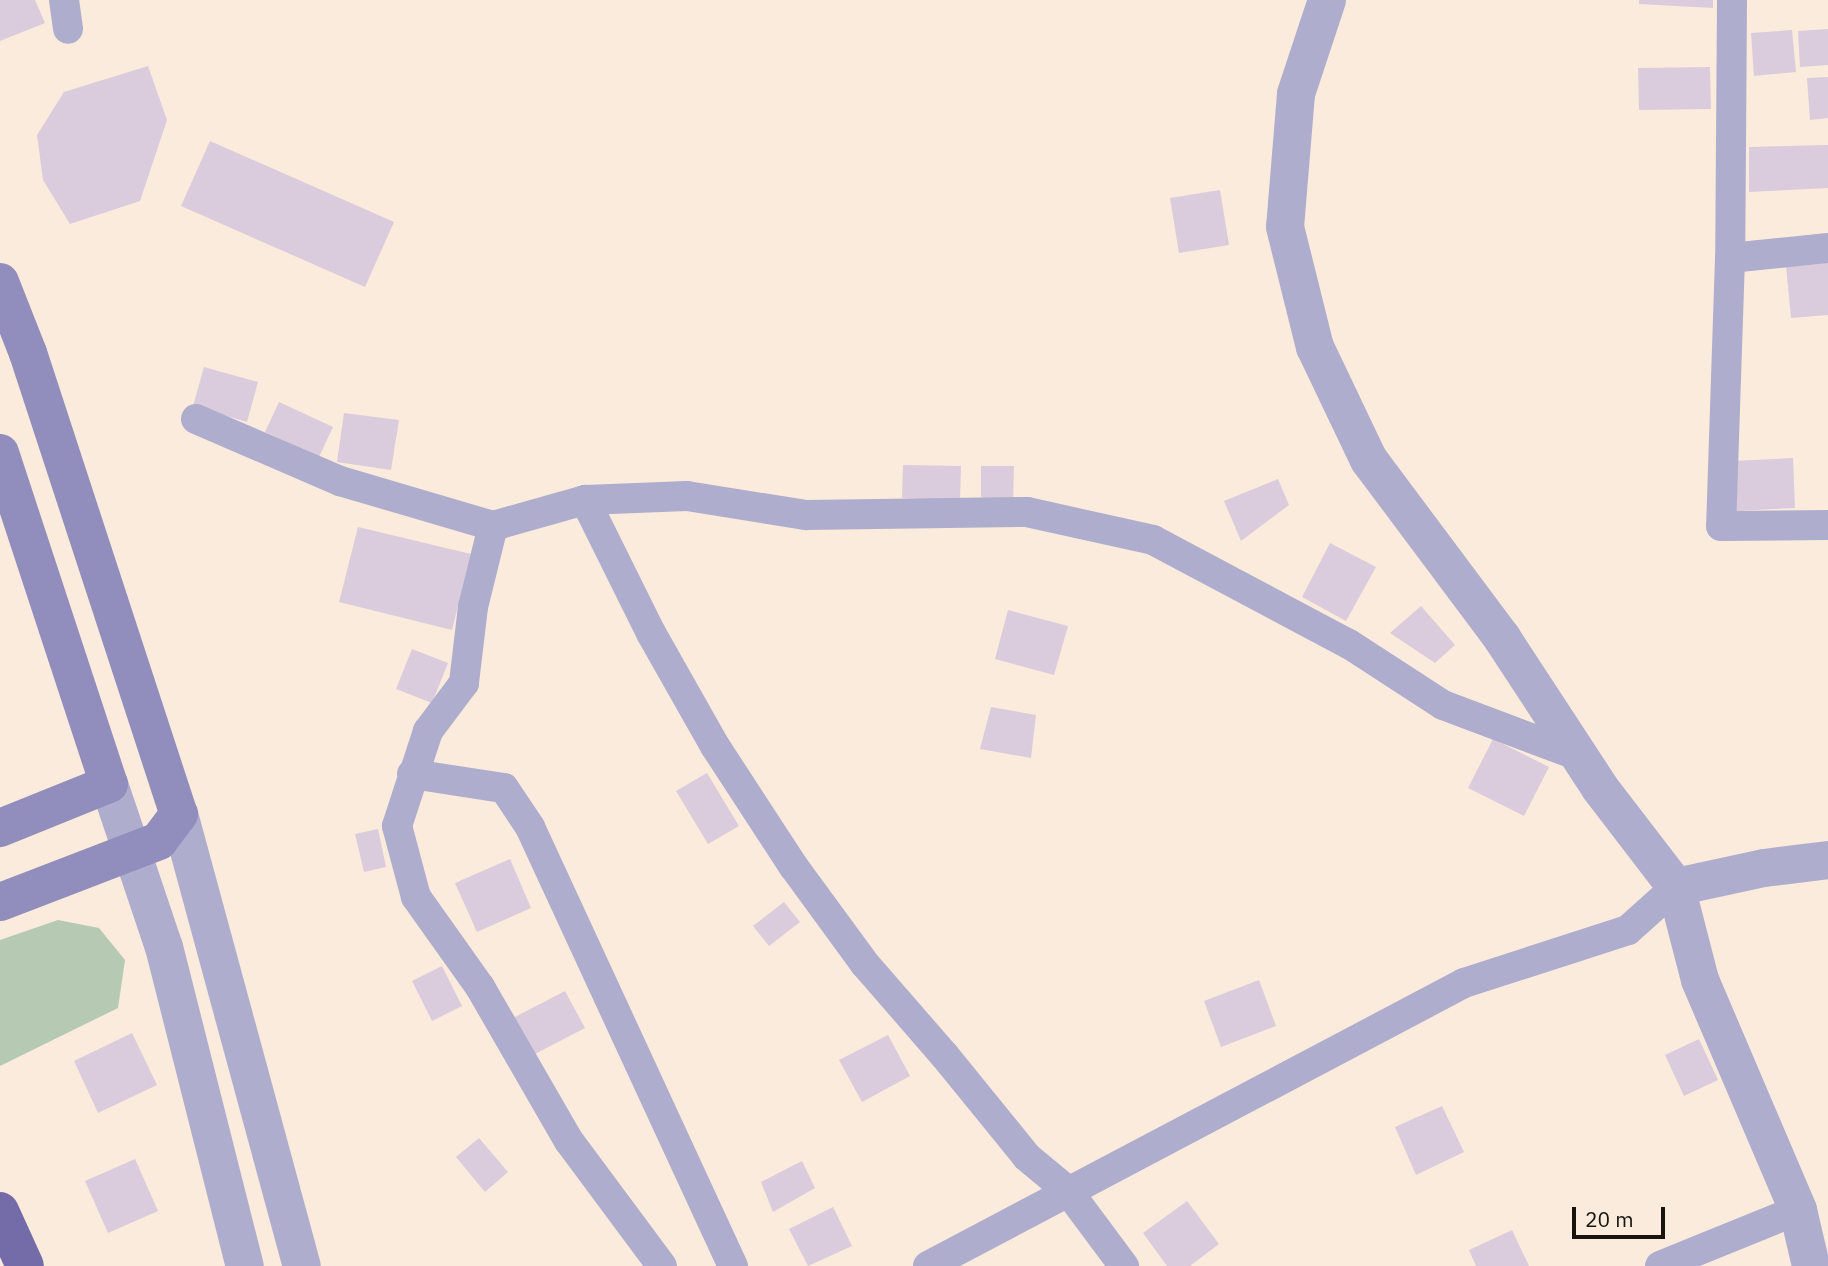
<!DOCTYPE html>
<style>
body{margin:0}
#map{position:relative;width:1828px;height:1266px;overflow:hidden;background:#faebdc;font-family:"IBM Plex Sans",sans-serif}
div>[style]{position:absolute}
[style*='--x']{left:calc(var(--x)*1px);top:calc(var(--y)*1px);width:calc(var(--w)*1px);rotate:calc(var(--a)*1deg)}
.green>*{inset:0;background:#b6c9b2}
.building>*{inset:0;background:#daccdc}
.minor>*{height:30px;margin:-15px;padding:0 15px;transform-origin:15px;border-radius:15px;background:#afadcd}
.tertiary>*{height:38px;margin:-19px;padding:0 19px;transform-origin:19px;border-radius:19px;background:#afadcd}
.secondary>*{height:38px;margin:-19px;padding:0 19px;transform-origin:19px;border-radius:19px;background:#918dbc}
.trunk>*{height:38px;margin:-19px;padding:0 19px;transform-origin:19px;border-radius:19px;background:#736ca9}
span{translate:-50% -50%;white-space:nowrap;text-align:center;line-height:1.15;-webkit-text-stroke:5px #faebdc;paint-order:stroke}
.scale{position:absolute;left:1572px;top:1207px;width:93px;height:32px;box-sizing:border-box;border:4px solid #18130d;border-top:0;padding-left:9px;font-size:21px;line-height:24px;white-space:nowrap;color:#18130d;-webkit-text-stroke:5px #faebdc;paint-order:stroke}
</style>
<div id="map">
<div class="green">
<i style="clip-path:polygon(58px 920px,99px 928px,125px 960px,118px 1008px,0 1066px,0 940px)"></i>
</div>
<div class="building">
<i style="clip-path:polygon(0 0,35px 0,45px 23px,0 41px)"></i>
<i style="clip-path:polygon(1639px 0,1713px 0,1713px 8px,1639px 4px)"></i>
<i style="clip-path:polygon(1828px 29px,1828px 65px,1800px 67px,1798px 31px)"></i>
<i style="clip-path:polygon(1792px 30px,1796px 72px,1754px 76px,1751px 33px)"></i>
<i style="clip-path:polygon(148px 66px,167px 120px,140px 201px,70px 224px,43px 180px,37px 135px,64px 92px)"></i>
<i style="clip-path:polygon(1710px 67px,1711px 109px,1639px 110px,1638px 68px)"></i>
<i style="clip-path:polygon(1828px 77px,1828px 118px,1810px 120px,1807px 78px)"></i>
<i style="clip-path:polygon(210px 141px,394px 222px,365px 287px,181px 206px)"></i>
<i style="clip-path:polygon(1828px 145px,1828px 188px,1749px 192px,1749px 147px)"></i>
<i style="clip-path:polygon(1220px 190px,1229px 245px,1179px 253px,1170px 198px)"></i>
<i style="clip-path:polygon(1828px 262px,1828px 315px,1791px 318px,1786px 266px)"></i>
<i style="clip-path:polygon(204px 367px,258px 382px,247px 422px,193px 406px)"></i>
<i style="clip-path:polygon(279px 402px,333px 427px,319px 457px,265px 432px)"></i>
<i style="clip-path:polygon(344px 413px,399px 420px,391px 470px,337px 462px)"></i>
<i style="clip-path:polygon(1793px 458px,1795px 508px,1734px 511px,1732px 461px)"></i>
<i style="clip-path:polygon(903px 465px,961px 466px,960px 500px,902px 498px)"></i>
<i style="clip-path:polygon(981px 466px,1014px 466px,1013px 505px,981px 497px)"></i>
<i style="clip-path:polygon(1278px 479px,1289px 505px,1241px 541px,1224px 501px)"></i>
<i style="clip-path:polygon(358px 527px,471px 554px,452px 630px,339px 602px)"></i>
<i style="clip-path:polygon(1330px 543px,1376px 567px,1346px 621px,1302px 597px)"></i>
<i style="clip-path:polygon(1421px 606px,1455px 645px,1435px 663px,1390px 633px)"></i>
<i style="clip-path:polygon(1008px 610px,1068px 626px,1054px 675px,995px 659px)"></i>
<i style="clip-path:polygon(412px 649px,448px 663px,432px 703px,396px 689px)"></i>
<i style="clip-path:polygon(991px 707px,1036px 715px,1031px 758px,980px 749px)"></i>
<i style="clip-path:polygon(1493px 739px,1549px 767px,1524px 816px,1468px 788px)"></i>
<i style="clip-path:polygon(707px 773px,739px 826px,708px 844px,676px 791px)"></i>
<i style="clip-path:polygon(378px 829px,386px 867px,364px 872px,355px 834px)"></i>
<i style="clip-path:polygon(510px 859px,531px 908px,477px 932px,455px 883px)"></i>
<i style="clip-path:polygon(784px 902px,800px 922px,769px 946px,753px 926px)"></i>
<i style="clip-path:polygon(442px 966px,462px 1006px,432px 1021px,412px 981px)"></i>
<i style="clip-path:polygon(1259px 980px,1276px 1026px,1221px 1047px,1204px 1001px)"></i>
<i style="clip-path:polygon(565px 991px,585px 1028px,533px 1055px,513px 1018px)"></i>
<i style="clip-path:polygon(132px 1033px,157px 1085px,98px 1113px,74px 1061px)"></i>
<i style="clip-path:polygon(888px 1035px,910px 1076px,862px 1102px,839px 1060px)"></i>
<i style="clip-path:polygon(1699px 1039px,1718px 1080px,1684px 1096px,1665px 1055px)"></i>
<i style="clip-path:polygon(1442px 1106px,1464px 1152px,1416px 1175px,1395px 1127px)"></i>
<i style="clip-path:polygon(479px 1138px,508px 1172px,485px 1192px,456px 1157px)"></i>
<i style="clip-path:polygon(135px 1159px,158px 1211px,108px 1233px,85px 1181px)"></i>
<i style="clip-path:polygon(802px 1161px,815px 1188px,773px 1212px,761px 1182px)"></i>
<i style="clip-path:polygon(1187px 1201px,1219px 1244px,1190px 1266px,1167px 1266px,1143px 1233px)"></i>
<i style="clip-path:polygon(833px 1207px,852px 1246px,808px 1266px,789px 1229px)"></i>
<i style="clip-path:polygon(1512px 1230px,1529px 1266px,1476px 1266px,1469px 1250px)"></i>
</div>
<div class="minor">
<i style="--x:64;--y:0;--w:29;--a:82"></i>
<i style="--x:1732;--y:0;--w:258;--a:90.4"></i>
<i style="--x:1730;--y:258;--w:268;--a:91.9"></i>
<i style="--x:1721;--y:526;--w:107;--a:-0.5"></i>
<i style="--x:1730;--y:258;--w:99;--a:-5.8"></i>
<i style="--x:196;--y:419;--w:157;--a:23.3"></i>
<i style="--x:340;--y:481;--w:159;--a:16.4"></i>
<i style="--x:493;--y:526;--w:96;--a:-15.8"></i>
<i style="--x:585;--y:500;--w:102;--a:-2.2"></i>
<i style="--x:687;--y:496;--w:121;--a:9.1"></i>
<i style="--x:806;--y:515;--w:221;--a:-0.8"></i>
<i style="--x:1027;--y:512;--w:129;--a:12.5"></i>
<i style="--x:1153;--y:540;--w:222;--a:28"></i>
<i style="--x:1349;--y:644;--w:112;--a:33"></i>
<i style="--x:1443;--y:705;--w:145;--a:20.6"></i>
<i style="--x:585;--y:500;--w:148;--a:63.6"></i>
<i style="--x:651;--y:633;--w:130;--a:60.5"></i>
<i style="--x:715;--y:746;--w:145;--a:56.9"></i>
<i style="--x:794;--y:867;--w:120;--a:53.8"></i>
<i style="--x:865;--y:964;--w:122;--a:49"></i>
<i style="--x:945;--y:1056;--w:130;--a:50.9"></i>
<i style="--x:1027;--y:1157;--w:53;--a:39.7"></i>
<i style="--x:1068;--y:1191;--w:94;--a:53.3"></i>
<i style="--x:493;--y:526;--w:83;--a:103.9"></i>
<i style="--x:473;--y:607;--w:77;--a:96.8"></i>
<i style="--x:464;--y:683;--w:60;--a:126.9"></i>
<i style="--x:428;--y:731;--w:100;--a:108.1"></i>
<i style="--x:397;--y:826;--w:73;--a:75"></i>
<i style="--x:416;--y:897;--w:110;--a:54.6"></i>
<i style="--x:480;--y:987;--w:178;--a:60"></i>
<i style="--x:569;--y:1141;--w:156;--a:53.4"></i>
<i style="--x:412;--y:774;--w:93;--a:8.7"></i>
<i style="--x:504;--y:788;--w:47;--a:56.3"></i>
<i style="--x:530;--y:827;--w:484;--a:65.2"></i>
<i style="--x:928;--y:1266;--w:606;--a:-27.83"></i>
<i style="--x:1464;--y:983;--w:172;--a:-17.9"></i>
<i style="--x:1628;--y:930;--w:64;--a:-41.9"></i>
<i style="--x:1660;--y:1266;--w:149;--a:-22.1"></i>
</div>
<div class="tertiary">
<i style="--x:1327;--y:0;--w:99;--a:108.3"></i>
<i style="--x:1296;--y:94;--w:133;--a:94.7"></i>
<i style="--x:1285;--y:227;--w:124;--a:76"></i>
<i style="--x:1315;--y:347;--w:125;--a:64.5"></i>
<i style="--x:1369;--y:460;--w:222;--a:53.2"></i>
<i style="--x:1502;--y:638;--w:179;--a:56.8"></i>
<i style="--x:1600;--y:788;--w:125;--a:52.5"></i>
<i style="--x:1676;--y:887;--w:90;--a:-12.2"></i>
<i style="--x:1764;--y:868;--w:64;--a:-7.1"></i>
<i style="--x:109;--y:784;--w:172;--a:71.4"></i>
<i style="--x:164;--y:947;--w:329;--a:75.8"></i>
<i style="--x:179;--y:814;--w:468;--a:74.8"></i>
<i style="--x:1676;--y:887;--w:96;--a:75.5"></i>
<i style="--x:1700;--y:980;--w:250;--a:66.9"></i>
<i style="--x:1798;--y:1210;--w:57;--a:76.9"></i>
</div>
<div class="secondary">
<i style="--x:0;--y:282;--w:76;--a:68.5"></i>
<i style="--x:28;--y:353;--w:485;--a:71.9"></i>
<i style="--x:179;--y:814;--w:34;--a:127"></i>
<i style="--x:159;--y:841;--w:170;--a:159"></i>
<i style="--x:0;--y:453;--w:348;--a:71.8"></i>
<i style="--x:109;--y:784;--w:118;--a:158"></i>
</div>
<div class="trunk">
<i style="--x:0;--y:1211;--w:60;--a:65.6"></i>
</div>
<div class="scale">20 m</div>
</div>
